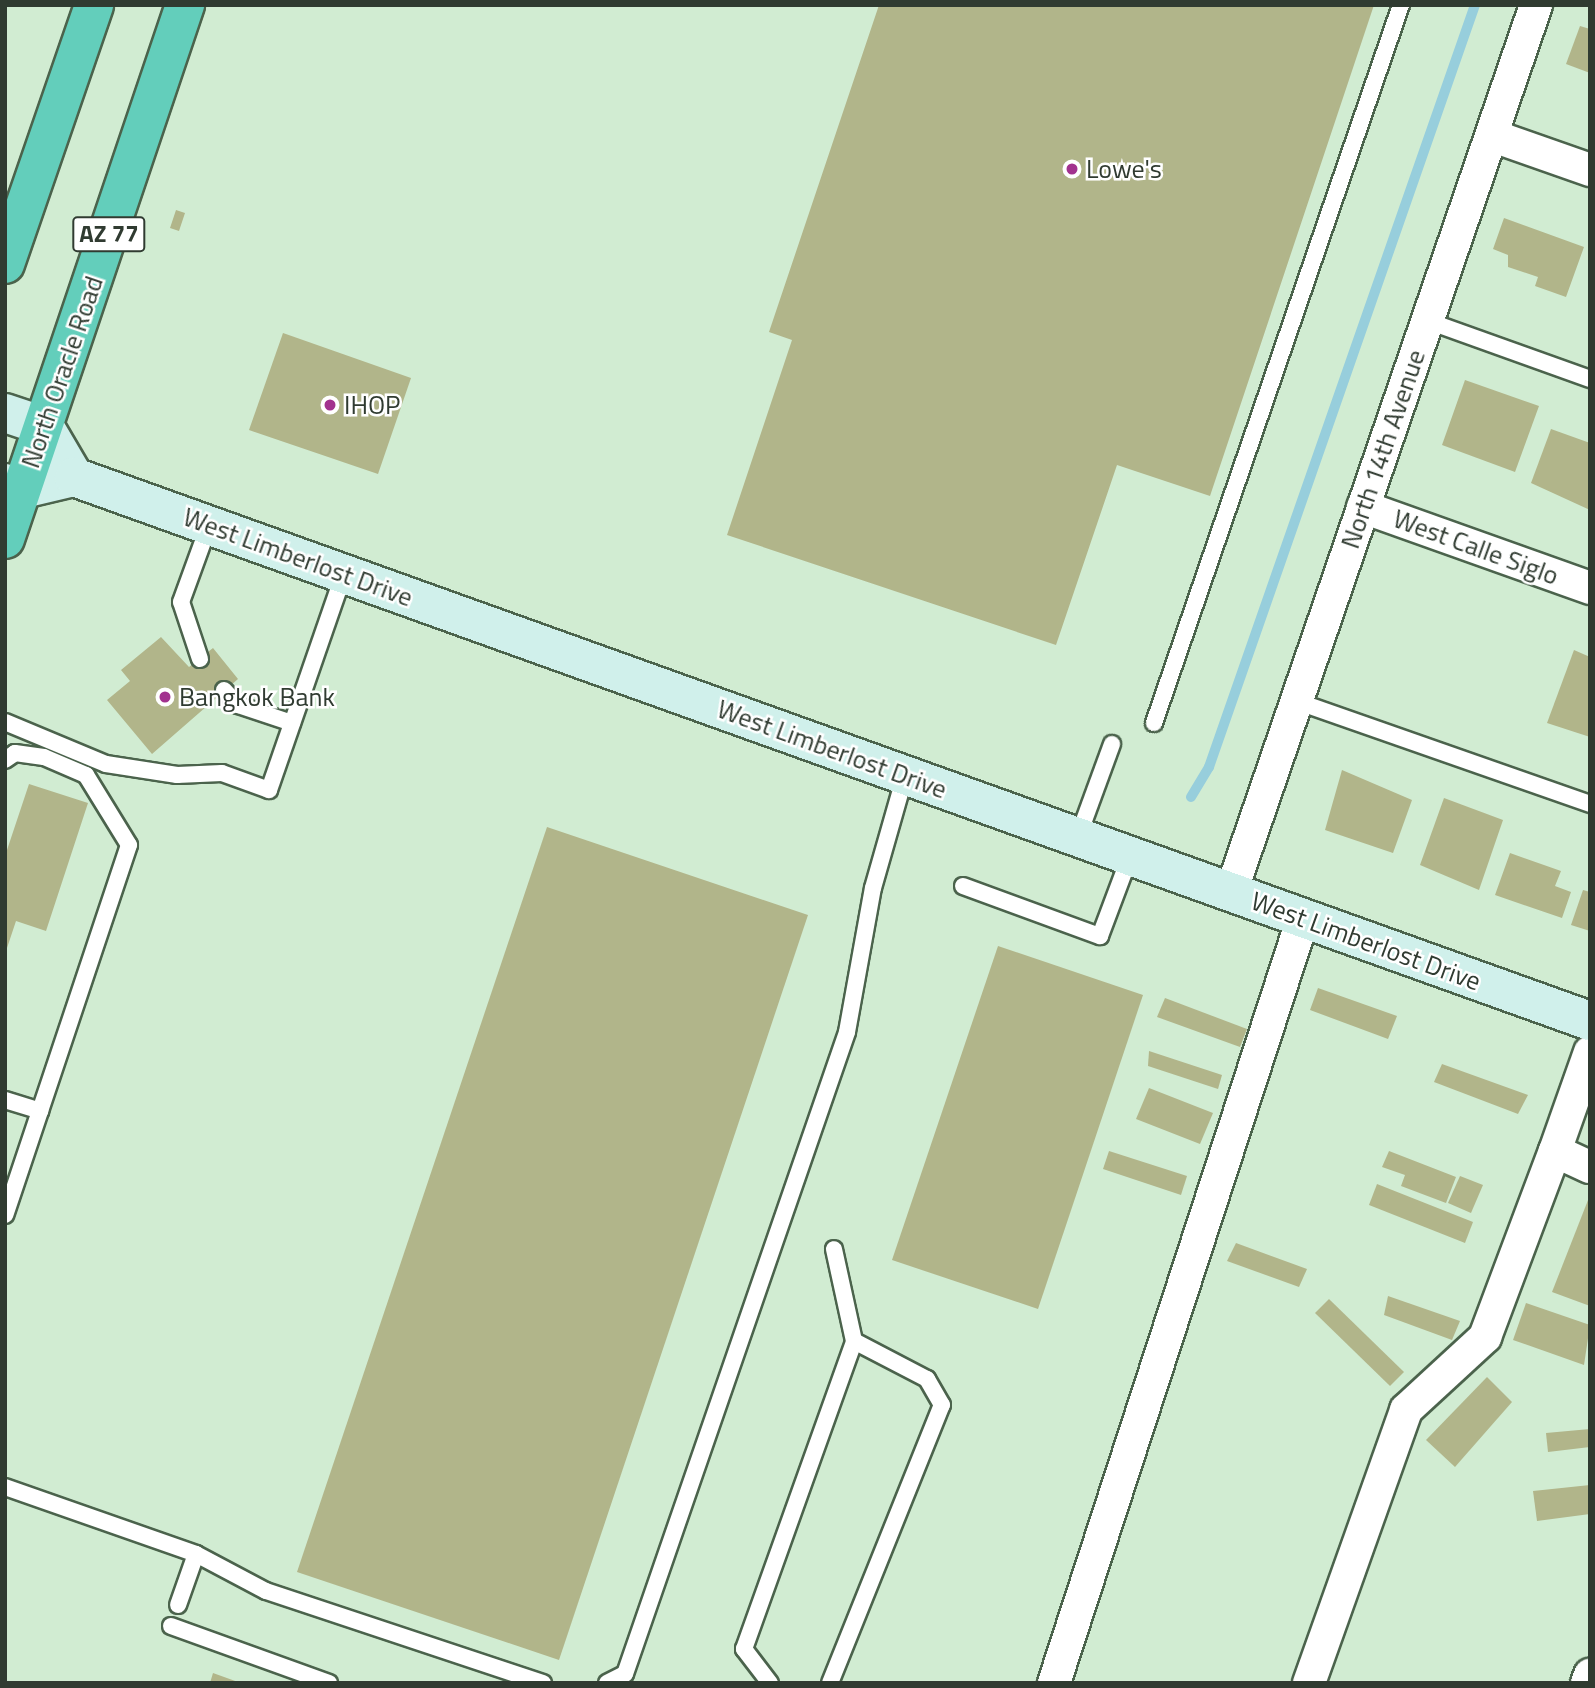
<!DOCTYPE html>
<style>
body{margin:0}
#map{position:relative;width:1595px;height:1688px;overflow:hidden;background:#d1ecd2;font-family:"Titillium Web",sans-serif}
div>[style]{position:absolute}
[style*='--x']{left:calc(var(--x)*1px);top:calc(var(--y)*1px);width:calc(var(--w)*1px);rotate:calc(var(--a)*1deg)}
.stream>*{height:10px;margin:-5px;padding:0 5px;transform-origin:5px;border-radius:5px;background:#97cedc}
.building>*{inset:0;background:#b1b58a}
.roads{filter:drop-shadow(2px 0 #4b634c) drop-shadow(-2px 0 #4b634c) drop-shadow(0 2px #4b634c) drop-shadow(0 -2px #4b634c)}
.lane>*{height:16px;margin:-8px;padding:0 8px;transform-origin:8px;border-radius:8px;background:#fff}
.street>*{height:32px;margin:-16px;padding:0 16px;transform-origin:16px;border-radius:16px;background:#fff}
.secondary>*{height:38px;margin:-19px;padding:0 19px;transform-origin:19px;border-radius:19px;background:#d0f0eb}
.highway>*{height:38px;margin:-19px;padding:0 19px;transform-origin:19px;border-radius:19px;background:#63cebb}
.dots>*{width:19px;height:19px;translate:-50% -50%;box-sizing:border-box;border:4px solid #fff;border-radius:50%}
span{translate:-50% -50%;white-space:nowrap;text-align:center;line-height:1.15;-webkit-text-stroke:5px #fff;paint-order:stroke}
.shield-label span{padding:2px 5px;background:#fff;border:2px solid;border-radius:5px;-webkit-text-stroke-width:0}
.shield-label{font-size:24px;color:#303b31;font-weight:700}
.poi-label{font-size:26px;color:#303b31}
.left{translate:0 -50%;text-align:left}
.street-label{font-size:26px;color:#303b31}
.frame{position:absolute;inset:0;border:7px solid #303b31;pointer-events:none}
</style>
<div id="map">
<div class="stream">
<i style="--x:1191;--y:797;--w:35;--a:-59"></i>
<i style="--x:1209;--y:767;--w:807;--a:-70.76"></i>
</div>
<div class="building">
<i style="clip-path:polygon(879px 5px,1374px 5px,1210px 496px,1117px 465px,1056px 645px,727px 535px,792px 340px,769px 332px)"></i>
<i style="clip-path:polygon(1580px 26px,1590px 29px,1590px 73px,1566px 64px)"></i>
<i style="clip-path:polygon(176px 210px,185px 213px,179px 231px,170px 228px)"></i>
<i style="clip-path:polygon(1504px 218px,1584px 247px,1566px 297px,1535px 286px,1538px 277px,1508px 267px,1508px 255px,1493px 249px)"></i>
<i style="clip-path:polygon(283px 333px,411px 378px,378px 474px,249px 430px)"></i>
<i style="clip-path:polygon(1465px 380px,1539px 406px,1515px 472px,1442px 445px)"></i>
<i style="clip-path:polygon(1551px 429px,1590px 443px,1590px 510px,1531px 483px)"></i>
<i style="clip-path:polygon(161px 637px,189px 667px,213px 648px,238px 679px,152px 754px,107px 700px,130px 681px,121px 670px)"></i>
<i style="clip-path:polygon(1574px 650px,1590px 657px,1590px 737px,1547px 723px)"></i>
<i style="clip-path:polygon(1342px 770px,1412px 800px,1393px 853px,1325px 830px)"></i>
<i style="clip-path:polygon(29px 784px,88px 803px,46px 931px,16px 921px,6px 951px,5px 856px)"></i>
<i style="clip-path:polygon(1444px 798px,1503px 820px,1479px 890px,1420px 865px)"></i>
<i style="clip-path:polygon(547px 827px,808px 915px,559px 1660px,297px 1572px)"></i>
<i style="clip-path:polygon(1510px 853px,1561px 871px,1555px 886px,1571px 892px,1562px 918px,1495px 895px)"></i>
<i style="clip-path:polygon(1583px 890px,1590px 892px,1590px 931px,1571px 925px)"></i>
<i style="clip-path:polygon(998px 946px,1143px 995px,1038px 1309px,892px 1260px)"></i>
<i style="clip-path:polygon(1318px 988px,1397px 1016px,1388px 1039px,1310px 1010px)"></i>
<i style="clip-path:polygon(1165px 998px,1247px 1029px,1240px 1047px,1157px 1017px)"></i>
<i style="clip-path:polygon(1149px 1051px,1222px 1075px,1218px 1089px,1148px 1066px)"></i>
<i style="clip-path:polygon(1442px 1064px,1528px 1095px,1518px 1114px,1434px 1082px)"></i>
<i style="clip-path:polygon(1149px 1088px,1213px 1113px,1200px 1144px,1136px 1119px)"></i>
<i style="clip-path:polygon(1109px 1151px,1187px 1176px,1181px 1195px,1103px 1169px)"></i>
<i style="clip-path:polygon(1389px 1151px,1456px 1177px,1446px 1203px,1401px 1186px,1405px 1175px,1382px 1167px)"></i>
<i style="clip-path:polygon(1460px 1176px,1483px 1185px,1471px 1213px,1448px 1203px)"></i>
<i style="clip-path:polygon(1377px 1184px,1473px 1222px,1465px 1243px,1369px 1205px)"></i>
<i style="clip-path:polygon(1590px 1195px,1590px 1306px,1552px 1292px)"></i>
<i style="clip-path:polygon(1236px 1243px,1307px 1269px,1299px 1287px,1227px 1261px)"></i>
<i style="clip-path:polygon(1388px 1296px,1460px 1321px,1452px 1340px,1384px 1315px)"></i>
<i style="clip-path:polygon(1329px 1299px,1404px 1372px,1390px 1386px,1315px 1313px)"></i>
<i style="clip-path:polygon(1526px 1303px,1590px 1325px,1584px 1365px,1513px 1340px)"></i>
<i style="clip-path:polygon(1487px 1377px,1512px 1402px,1455px 1467px,1426px 1440px)"></i>
<i style="clip-path:polygon(1590px 1429px,1590px 1447px,1548px 1452px,1546px 1433px)"></i>
<i style="clip-path:polygon(1590px 1485px,1590px 1514px,1537px 1521px,1533px 1491px)"></i>
<i style="clip-path:polygon(213px 1673px,238px 1682px,238px 1683px,210px 1683px)"></i>
</div>
<div class="roads">
<div class="lane">
<i style="--x:1428;--y:321;--w:172;--a:19.7"></i>
<i style="--x:200;--y:659;--w:60;--a:-108.4"></i>
<i style="--x:181;--y:602;--w:82;--a:-70"></i>
<i style="--x:224;--y:690;--w:21;--a:47"></i>
<i style="--x:238;--y:705;--w:57;--a:18.4"></i>
<i style="--x:1296;--y:701;--w:312;--a:19.3"></i>
<i style="--x:5;--y:722;--w:109;--a:22.6"></i>
<i style="--x:106;--y:764;--w:72;--a:8.8"></i>
<i style="--x:177;--y:775;--w:45;--a:-2.5"></i>
<i style="--x:222;--y:773;--w:50;--a:19.9"></i>
<i style="--x:269;--y:790;--w:229;--a:-70.9"></i>
<i style="--x:1154;--y:723;--w:759;--a:-71.02"></i>
<i style="--x:5;--y:760;--w:12;--a:-35"></i>
<i style="--x:15;--y:753;--w:29;--a:8"></i>
<i style="--x:44;--y:757;--w:46;--a:23.2"></i>
<i style="--x:86;--y:775;--w:82;--a:58.4"></i>
<i style="--x:129;--y:845;--w:390;--a:108.5"></i>
<i style="--x:1078;--y:837;--w:99;--a:-69.9"></i>
<i style="--x:963;--y:886;--w:146;--a:20.1"></i>
<i style="--x:1100;--y:936;--w:85;--a:-69.4"></i>
<i style="--x:5;--y:1100;--w:37;--a:17"></i>
<i style="--x:5;--y:1487;--w:202;--a:19.3"></i>
<i style="--x:196;--y:1554;--w:54;--a:109.4"></i>
<i style="--x:196;--y:1554;--w:79;--a:27.9"></i>
<i style="--x:266;--y:1591;--w:292;--a:18.4"></i>
<i style="--x:171;--y:1626;--w:168;--a:19.8"></i>
<i style="--x:607;--y:1683;--w:20;--a:-27"></i>
<i style="--x:625;--y:1674;--w:679;--a:-70.92"></i>
<i style="--x:847;--y:1032;--w:146;--a:-79.8"></i>
<i style="--x:873;--y:888;--w:116;--a:-74.1"></i>
<i style="--x:770;--y:1683;--w:43;--a:-127.4"></i>
<i style="--x:744;--y:1649;--w:327;--a:-70.3"></i>
<i style="--x:854;--y:1341;--w:94;--a:-102.3"></i>
<i style="--x:830;--y:1683;--w:300;--a:-68.1"></i>
<i style="--x:942;--y:1405;--w:30;--a:-120"></i>
<i style="--x:927;--y:1379;--w:82;--a:-152.5"></i>
</div>
<div class="street">
<i style="--x:1493;--y:136;--w:103;--a:19.3"></i>
<i style="--x:1363;--y:507;--w:241;--a:19.6"></i>
<i style="--x:1231;--y:892;--w:938;--a:-71.02"></i>
<i style="--x:1555;--y:1151;--w:105;--a:-70.5"></i>
<i style="--x:1054;--y:1683;--w:805;--a:-71.97"></i>
<i style="--x:1309;--y:1683;--w:290;--a:-70.4"></i>
<i style="--x:1406;--y:1410;--w:108;--a:-42.7"></i>
<i style="--x:1485;--y:1337;--w:199;--a:-69.4"></i>
<i style="--x:1555;--y:1151;--w:38;--a:25"></i>
<i style="--x:1587;--y:1683;--w:9;--a:-69"></i>
</div>
<div class="secondary">
<i style="--x:5;--y:413;--w:41;--a:18.4"></i>
<i style="--x:44;--y:426;--w:59;--a:59.5"></i>
<i style="--x:5;--y:483;--w:19;--a:18"></i>
<i style="--x:23;--y:489;--w:52;--a:-13.2"></i>
<i style="--x:74;--y:477;--w:1611;--a:19.74"></i>
</div>
<div class="highway">
<i style="--x:5;--y:264;--w:274;--a:-71"></i>
<i style="--x:5;--y:539;--w:564;--a:-71.37"></i>
</div>
</div>
<div class="dots">
<i style="left:1072px;top:169px;background:#a2328f"></i>
<i style="left:330px;top:405px;background:#a2328f"></i>
<i style="left:165px;top:697px;background:#a2328f"></i>
</div>
<div class="shield-label">
<span style="left:109px;top:234px">AZ 77</span>
</div>
<div class="poi-label">
<span class="left" style="left:1086px;top:169px">Lowe's</span>
<span class="left" style="left:344px;top:405px">IHOP</span>
<span class="left" style="left:179px;top:697px">Bangkok Bank</span>
</div>
<div class="street-label">
<span style="left:62px;top:372px;rotate:-71deg">North Oracle Road</span>
<span style="left:1383px;top:449px;rotate:-71deg">North 14th Avenue</span>
<span style="left:1476px;top:547px;rotate:20deg">West Calle Siglo</span>
<span style="left:298px;top:557px;rotate:20deg">West Limberlost Drive</span>
<span style="left:832px;top:749px;rotate:20deg">West Limberlost Drive</span>
<span style="left:1366px;top:941px;rotate:20deg">West Limberlost Drive</span>
</div>
<div class="frame"></div>
</div>
